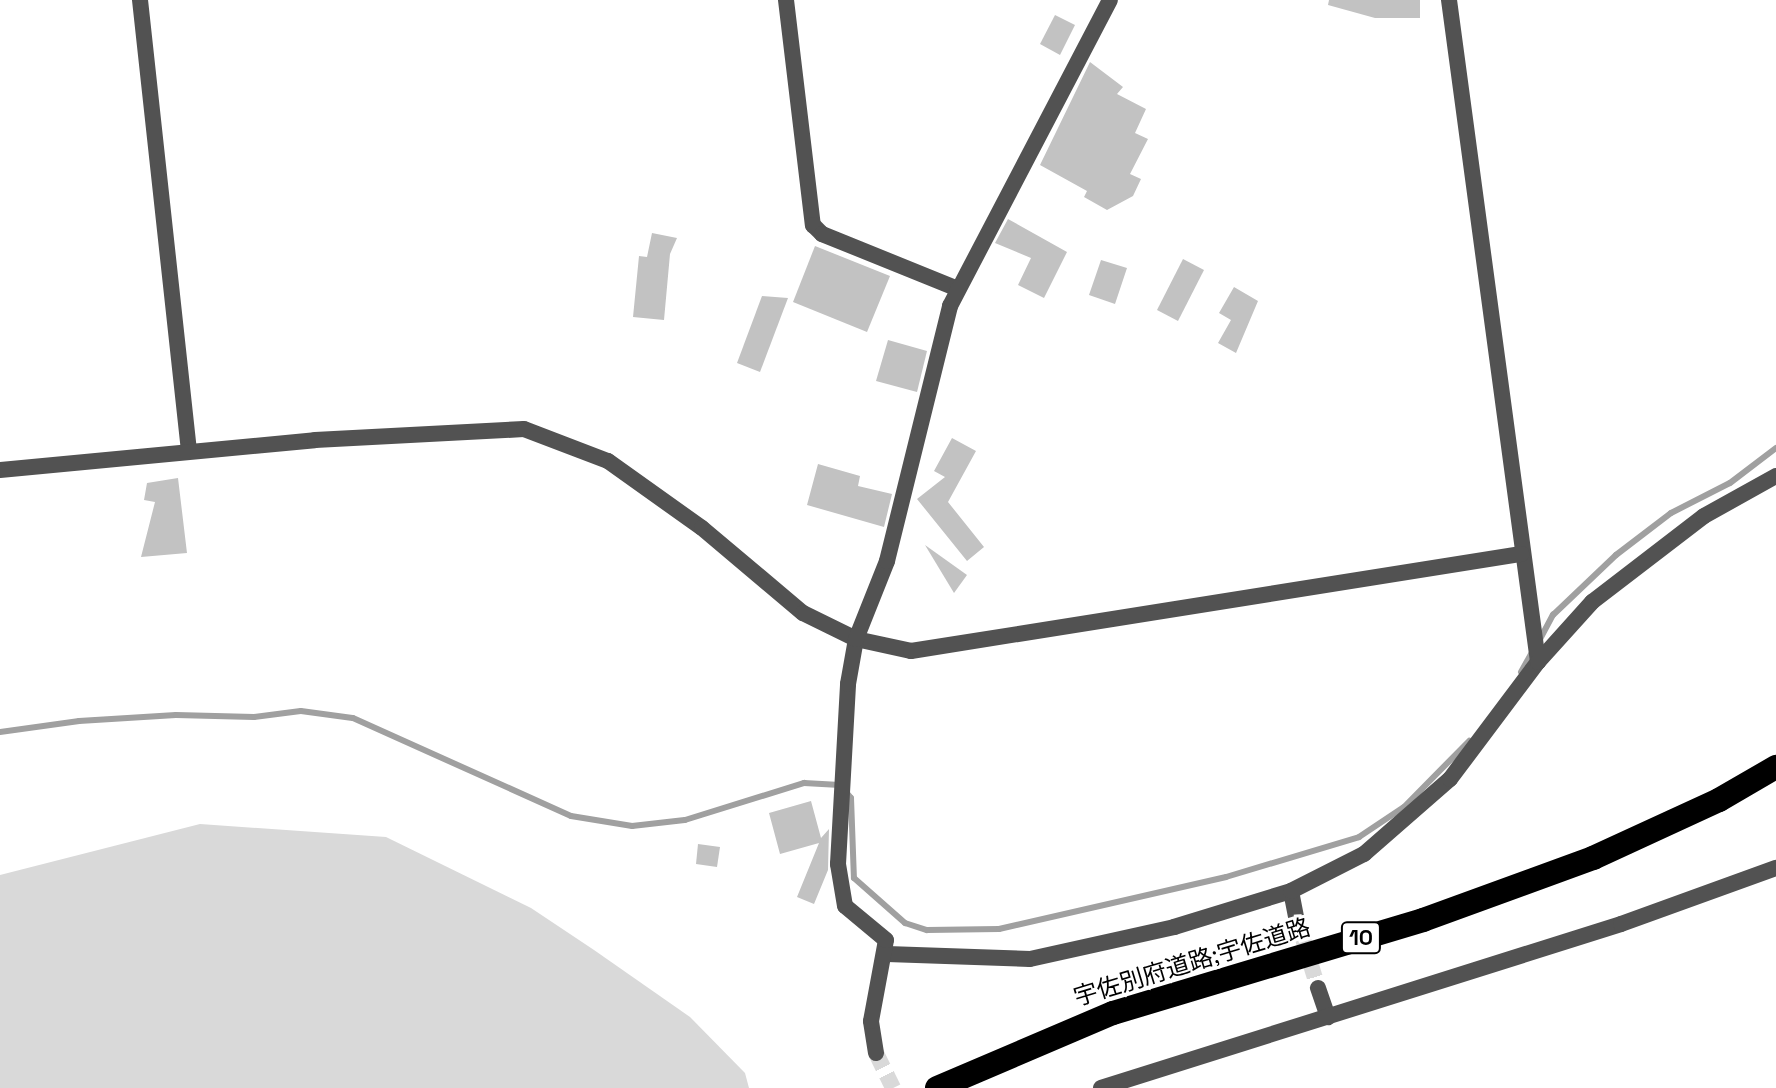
<!DOCTYPE html>
<meta charset="utf-8">
<style>
body{margin:0}
#map{position:relative;width:1776px;height:1088px;overflow:hidden;background:#fff;font-family:"Space Grotesk","Noto Sans JP",sans-serif}
div>[style]{position:absolute}
[style*='--x']{left:calc(var(--x)*1px);top:calc(var(--y)*1px);width:calc(var(--w)*1px);rotate:calc(var(--a)*1deg)}
.green>*{inset:0;background:#d9d9d9}
.stream>*{height:6px;margin:-3px;padding:0 3px;transform-origin:3px;border-radius:3px;background:#a0a0a0}
.building>*{inset:0;background:#c2c2c2}
.minor-tunnel>*{height:16px;margin-top:-8px;transform-origin:0;background:repeating-linear-gradient(90deg,#d9d9d9 0 16px,transparent 0 24px)}
.minor>*{height:16px;margin:-8px;padding:0 8px;transform-origin:8px;border-radius:8px;background:#525252}
.motorway>*{height:24px;margin:-12px;padding:0 12px;transform-origin:12px;border-radius:12px;background:#000}
span{translate:-50% -50%;white-space:nowrap;text-align:center;line-height:1.15;-webkit-text-stroke:6px #fff;paint-order:stroke}
.shield-label span{padding:2px 6px;background:#fff;border:2px solid;border-radius:6px;-webkit-text-stroke-width:0}
.shield-label{font-size:22px;color:#000;font-weight:700}
.street-label{font-size:24px;color:#000}
</style>
<div id="map">
<div class="green">
<i style="clip-path:polygon(200px 824px,386px 837px,531px 908px,594px 950px,690px 1017px,745px 1073px,749px 1088px,0 1088px,0 875px)"></i>
</div>
<div class="stream">
<i style="--x:1539;--y:641;--w:30;--a:-62"></i>
<i style="--x:1553;--y:615;--w:87;--a:-43.6"></i>
<i style="--x:1616;--y:555;--w:69;--a:-37.4"></i>
<i style="--x:1671;--y:513;--w:66;--a:-27"></i>
<i style="--x:1730;--y:483;--w:58;--a:-37.3"></i>
<i style="--x:1521;--y:672;--w:25;--a:-61"></i>
<i style="--x:0;--y:732;--w:80;--a:-7.9"></i>
<i style="--x:79;--y:721;--w:97;--a:-3.5"></i>
<i style="--x:176;--y:715;--w:78;--a:1.5"></i>
<i style="--x:254;--y:717;--w:47;--a:-7.3"></i>
<i style="--x:301;--y:711;--w:52;--a:7.7"></i>
<i style="--x:353;--y:718;--w:239;--a:24.2"></i>
<i style="--x:571;--y:816;--w:62;--a:9.3"></i>
<i style="--x:632;--y:826;--w:53;--a:-6.5"></i>
<i style="--x:685;--y:820;--w:125;--a:-17.3"></i>
<i style="--x:804;--y:783;--w:36;--a:3"></i>
<i style="--x:840;--y:785;--w:17;--a:50"></i>
<i style="--x:851;--y:798;--w:80;--a:87.9"></i>
<i style="--x:854;--y:878;--w:68;--a:41.4"></i>
<i style="--x:905;--y:923;--w:23;--a:18"></i>
<i style="--x:927;--y:930;--w:72;--a:-0.8"></i>
<i style="--x:999;--y:929;--w:233;--a:-12.9"></i>
<i style="--x:1226;--y:877;--w:139;--a:-16.7"></i>
<i style="--x:1359;--y:837;--w:54;--a:-33.7"></i>
<i style="--x:1404;--y:807;--w:93;--a:-45.4"></i>
</div>
<div class="building">
<i style="clip-path:polygon(1329px 0,1420px 0,1420px 18px,1375px 18px,1328px 5px)"></i>
<i style="clip-path:polygon(1055px 15px,1075px 25px,1060px 55px,1040px 44px)"></i>
<i style="clip-path:polygon(1090px 62px,1123px 87px,1117px 94px,1146px 109px,1135px 133px,1148px 139px,1130px 174px,1141px 179px,1133px 196px,1107px 210px,1084px 197px,1087px 191px,1040px 165px)"></i>
<i style="clip-path:polygon(1008px 219px,1067px 252px,1044px 298px,1018px 285px,1031px 258px,995px 243px)"></i>
<i style="clip-path:polygon(652px 233px,677px 238px,670px 254px,664px 320px,633px 317px,639px 256px,647px 257px)"></i>
<i style="clip-path:polygon(815px 246px,890px 276px,867px 332px,793px 302px)"></i>
<i style="clip-path:polygon(1183px 259px,1204px 270px,1178px 321px,1157px 310px)"></i>
<i style="clip-path:polygon(1101px 260px,1127px 268px,1115px 304px,1089px 295px)"></i>
<i style="clip-path:polygon(1234px 287px,1258px 301px,1236px 353px,1218px 343px,1231px 320px,1219px 313px)"></i>
<i style="clip-path:polygon(762px 296px,788px 298px,760px 372px,737px 363px)"></i>
<i style="clip-path:polygon(888px 340px,927px 351px,917px 392px,876px 381px)"></i>
<i style="clip-path:polygon(952px 438px,976px 451px,948px 502px,984px 547px,967px 561px,917px 499px,945px 477px,934px 471px)"></i>
<i style="clip-path:polygon(818px 464px,860px 476px,858px 486px,892px 494px,884px 527px,807px 505px)"></i>
<i style="clip-path:polygon(178px 478px,187px 553px,141px 557px,155px 502px,144px 500px,147px 483px)"></i>
<i style="clip-path:polygon(925px 545px,967px 575px,954px 593px)"></i>
<i style="clip-path:polygon(811px 801px,821px 838px,829px 829px,828px 870px,814px 904px,797px 897px,819px 843px,780px 854px,769px 813px)"></i>
<i style="clip-path:polygon(698px 844px,720px 847px,717px 867px,696px 864px)"></i>
</div>
<div class="minor-tunnel">
<i style="--x:1296;--y:916;--w:75;--a:73"></i>
<i style="--x:876;--y:1053;--w:39;--a:64"></i>
</div>
<div class="minor">
<i style="--x:140;--y:0;--w:453;--a:83.8"></i>
<i style="--x:786;--y:0;--w:227;--a:83.2"></i>
<i style="--x:813;--y:225;--w:13;--a:45"></i>
<i style="--x:822;--y:234;--w:147;--a:22"></i>
<i style="--x:1449;--y:0;--w:668;--a:82.34"></i>
<i style="--x:0;--y:470;--w:316;--a:-5.4"></i>
<i style="--x:315;--y:440;--w:209;--a:-3"></i>
<i style="--x:524;--y:429;--w:90;--a:20.9"></i>
<i style="--x:608;--y:461;--w:115;--a:35.5"></i>
<i style="--x:702;--y:528;--w:132;--a:40.1"></i>
<i style="--x:803;--y:613;--w:59;--a:26.1"></i>
<i style="--x:856;--y:639;--w:56;--a:12.3"></i>
<i style="--x:911;--y:651;--w:618;--a:-9.04"></i>
<i style="--x:1291;--y:891;--w:25;--a:79"></i>
<i style="--x:887;--y:954;--w:143;--a:2"></i>
<i style="--x:1030;--y:959;--w:148;--a:-12.5"></i>
<i style="--x:1174;--y:927;--w:122;--a:-17.1"></i>
<i style="--x:1291;--y:891;--w:82;--a:-26.9"></i>
<i style="--x:1364;--y:854;--w:114;--a:-41.1"></i>
<i style="--x:1450;--y:779;--w:146;--a:-53.1"></i>
<i style="--x:1538;--y:662;--w:81;--a:-48"></i>
<i style="--x:1592;--y:602;--w:141;--a:-37.5"></i>
<i style="--x:1704;--y:516;--w:82;--a:-29.1"></i>
<i style="--x:1318;--y:988;--w:31;--a:71"></i>
<i style="--x:876;--y:1053;--w:32;--a:-99"></i>
<i style="--x:871;--y:1021;--w:82;--a:-79.5"></i>
<i style="--x:886;--y:940;--w:53;--a:-140.3"></i>
<i style="--x:845;--y:906;--w:43;--a:-99.5"></i>
<i style="--x:838;--y:864;--w:180;--a:-86.8"></i>
<i style="--x:848;--y:684;--w:46;--a:-79.9"></i>
<i style="--x:856;--y:639;--w:84;--a:-68.3"></i>
<i style="--x:887;--y:561;--w:263;--a:-76.1"></i>
<i style="--x:950;--y:306;--w:345;--a:-62.4"></i>
<i style="--x:1101;--y:1088;--w:545;--a:-17.5"></i>
<i style="--x:1621;--y:924;--w:165;--a:-19.9"></i>
</div>
<div class="motorway">
<i style="--x:937;--y:1088;--w:191;--a:-23.1"></i>
<i style="--x:1113;--y:1013;--w:324;--a:-16.7"></i>
<i style="--x:1423;--y:920;--w:181;--a:-20"></i>
<i style="--x:1593;--y:858;--w:139;--a:-24.7"></i>
<i style="--x:1719;--y:800;--w:66;--a:-30.1"></i>
</div>
<div class="shield-label">
<span style="left:1361px;top:938px">10</span>
</div>
<div class="street-label">
<span style="left:1192px;top:962px;rotate:-17deg">宇佐別府道路;宇佐道路</span>
</div>
</div>
